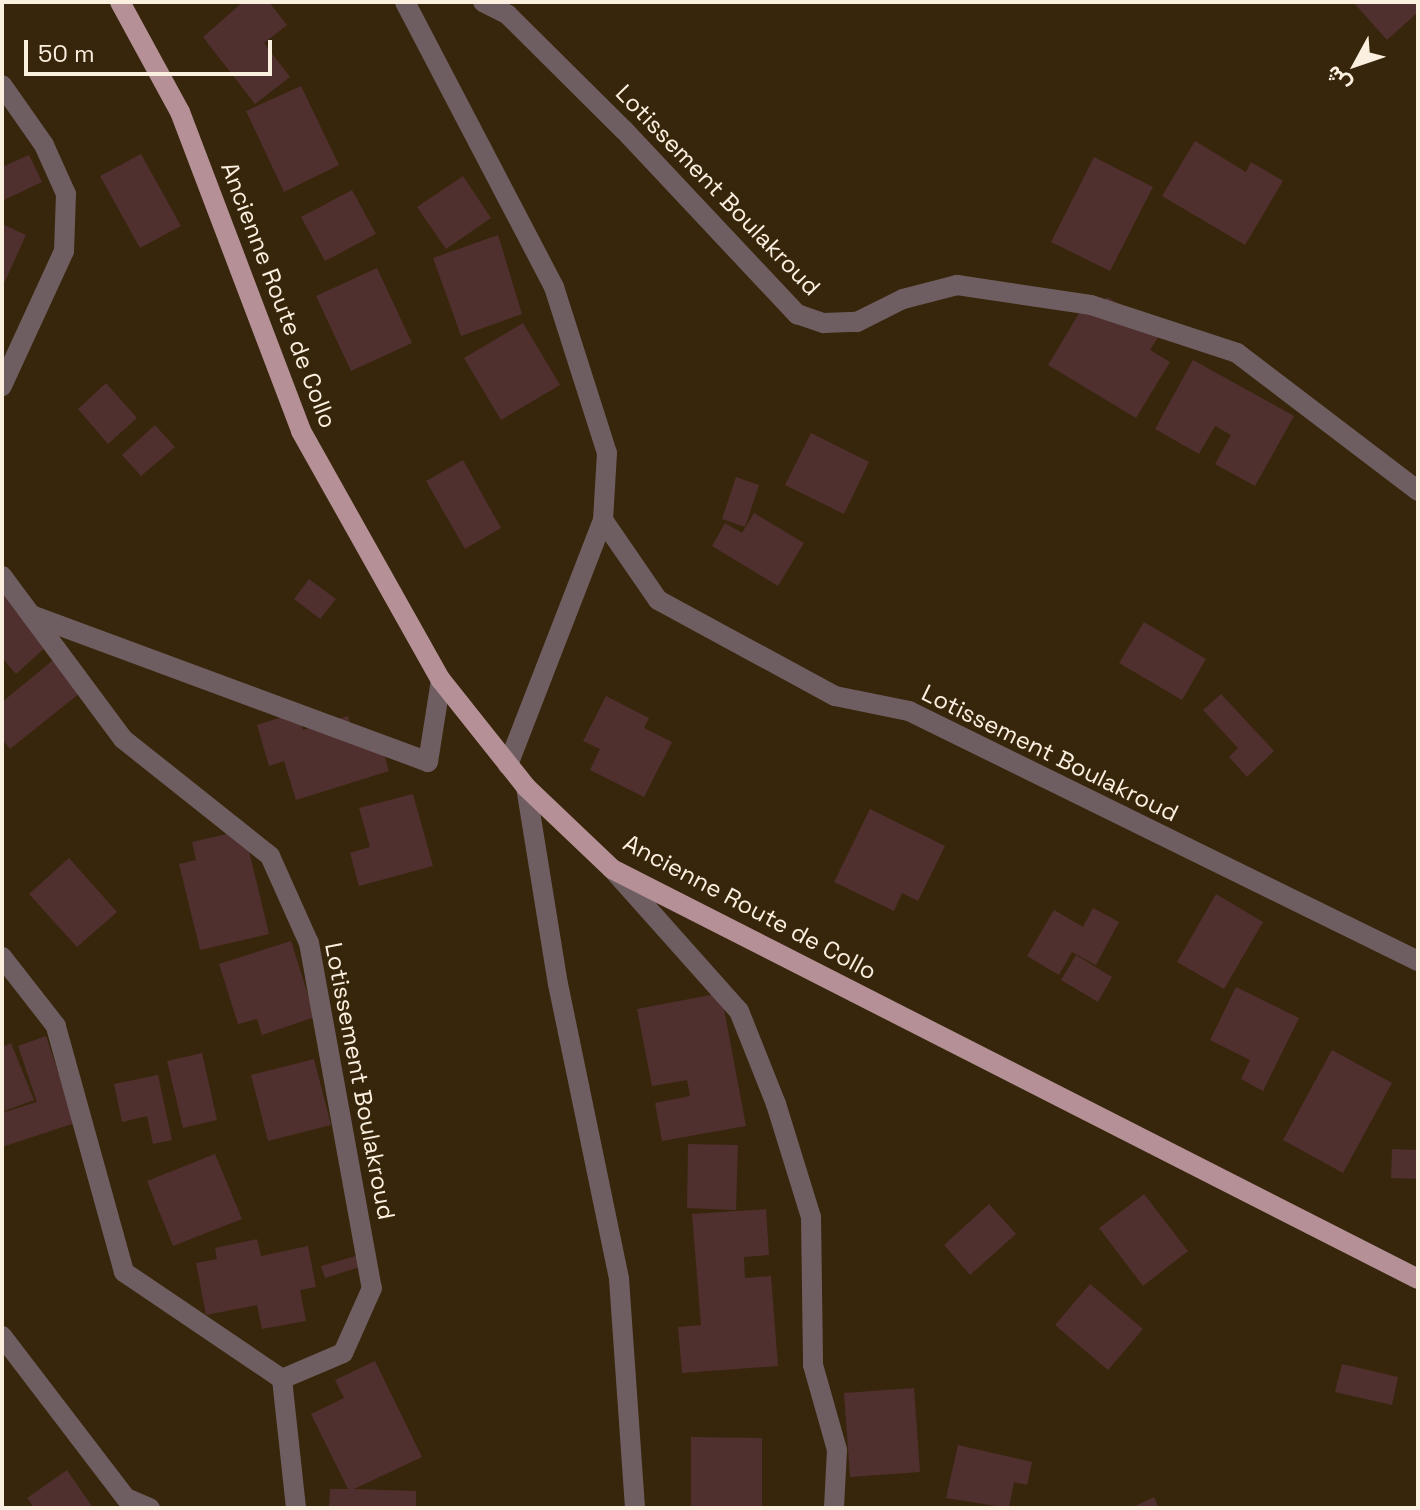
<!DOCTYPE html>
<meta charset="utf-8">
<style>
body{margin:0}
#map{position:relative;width:1420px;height:1510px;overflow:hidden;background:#37260b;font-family:"Space Grotesk",Vazirmatn,sans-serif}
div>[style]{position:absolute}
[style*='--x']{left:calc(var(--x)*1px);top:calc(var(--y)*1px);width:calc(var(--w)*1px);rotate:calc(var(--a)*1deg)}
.building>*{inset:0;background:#502f2f}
.minor>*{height:20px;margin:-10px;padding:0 10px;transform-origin:10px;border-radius:10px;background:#6f5e61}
.major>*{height:20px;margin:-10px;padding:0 10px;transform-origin:10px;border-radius:10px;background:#b59197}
span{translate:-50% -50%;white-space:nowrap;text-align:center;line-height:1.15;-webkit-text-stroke:6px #37260b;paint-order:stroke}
.street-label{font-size:24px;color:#fbf0e0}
.frame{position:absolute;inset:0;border:4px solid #fbf0e0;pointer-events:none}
.north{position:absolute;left:1316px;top:24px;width:80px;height:80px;-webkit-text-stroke:6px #37260b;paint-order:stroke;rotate:230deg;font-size:22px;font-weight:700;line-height:32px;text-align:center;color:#fbf0e0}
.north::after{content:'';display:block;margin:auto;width:28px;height:36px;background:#fbf0e0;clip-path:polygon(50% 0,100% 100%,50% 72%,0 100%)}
.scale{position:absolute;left:24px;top:40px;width:248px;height:36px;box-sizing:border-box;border:4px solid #fbf0e0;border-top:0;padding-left:10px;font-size:24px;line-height:28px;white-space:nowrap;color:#fbf0e0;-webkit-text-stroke:6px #37260b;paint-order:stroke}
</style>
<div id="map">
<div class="building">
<i style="clip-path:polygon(243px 2px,269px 2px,287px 25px,264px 43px,290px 77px,255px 104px,203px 37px)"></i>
<i style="clip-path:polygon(1353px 2px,1418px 2px,1418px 12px,1387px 40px)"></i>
<i style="clip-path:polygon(301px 86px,339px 165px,284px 192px,246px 111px)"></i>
<i style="clip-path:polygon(1195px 141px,1246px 172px,1251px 162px,1283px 181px,1245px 245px,1162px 196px)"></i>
<i style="clip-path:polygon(141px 154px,181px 226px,140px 248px,100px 176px)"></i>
<i style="clip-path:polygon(29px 155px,42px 182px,2px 201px,2px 167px)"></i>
<i style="clip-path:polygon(1094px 157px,1153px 187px,1110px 271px,1051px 242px)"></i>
<i style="clip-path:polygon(463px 176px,491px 218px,446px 249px,417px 207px)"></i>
<i style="clip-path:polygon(352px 190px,376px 234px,325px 261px,301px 217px)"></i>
<i style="clip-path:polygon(2px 224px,26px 235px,2px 288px)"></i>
<i style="clip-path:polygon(498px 235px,522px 314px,461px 336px,433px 258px)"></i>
<i style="clip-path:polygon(377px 268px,412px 343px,351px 371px,316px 296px)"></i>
<i style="clip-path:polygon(1107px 297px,1162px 331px,1150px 350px,1170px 362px,1136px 418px,1048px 365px,1087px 300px,1101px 308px)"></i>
<i style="clip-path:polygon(523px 323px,560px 385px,501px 420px,464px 358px)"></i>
<i style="clip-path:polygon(1193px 360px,1294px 416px,1255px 486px,1215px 464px,1231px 435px,1215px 426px,1199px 454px,1155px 429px)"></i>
<i style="clip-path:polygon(106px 383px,137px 418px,108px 444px,78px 409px)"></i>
<i style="clip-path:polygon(155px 425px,175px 447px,141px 476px,122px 455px)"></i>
<i style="clip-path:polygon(811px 433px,869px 462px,844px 514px,785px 485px)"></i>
<i style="clip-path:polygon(463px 460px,501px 528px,465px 549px,426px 481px)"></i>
<i style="clip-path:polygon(736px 477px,759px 485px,745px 527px,722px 519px)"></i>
<i style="clip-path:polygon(754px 513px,804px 543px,778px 586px,712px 546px,725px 523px,742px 533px)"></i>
<i style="clip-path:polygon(309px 579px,336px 599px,320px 619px,294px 599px)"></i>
<i style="clip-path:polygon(2px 592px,49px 644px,16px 674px,2px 658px)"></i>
<i style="clip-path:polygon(1144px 622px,1206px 659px,1182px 700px,1119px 663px)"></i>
<i style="clip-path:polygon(63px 652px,90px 685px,10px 749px,2px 739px,2px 702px)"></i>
<i style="clip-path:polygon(1221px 694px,1274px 751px,1247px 777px,1229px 757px,1238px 748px,1203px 710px)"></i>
<i style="clip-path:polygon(606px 696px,649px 718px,644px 728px,672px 742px,644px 797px,590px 770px,600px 749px,583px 741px)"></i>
<i style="clip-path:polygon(298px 712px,303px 730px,348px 716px,357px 745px,379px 738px,389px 771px,296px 800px,284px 761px,269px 766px,257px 725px)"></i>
<i style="clip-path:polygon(413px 794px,433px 866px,359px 886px,350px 853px,370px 847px,359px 808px)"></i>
<i style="clip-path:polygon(870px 809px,945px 846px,918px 901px,902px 893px,894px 911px,834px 882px)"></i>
<i style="clip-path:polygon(244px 830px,269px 934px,200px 950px,179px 864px,196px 860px,192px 842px)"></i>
<i style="clip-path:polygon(69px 858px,117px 912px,77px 947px,29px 894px)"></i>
<i style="clip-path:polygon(1216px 894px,1263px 922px,1224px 989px,1177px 962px)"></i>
<i style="clip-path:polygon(1093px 908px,1119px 922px,1096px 965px,1072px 952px,1059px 975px,1027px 956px,1054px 910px,1083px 927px)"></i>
<i style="clip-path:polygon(291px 941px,315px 1017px,262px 1035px,257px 1019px,238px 1024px,219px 964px)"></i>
<i style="clip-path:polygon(1076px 955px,1112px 977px,1098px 1002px,1061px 980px)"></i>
<i style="clip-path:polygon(1236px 987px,1299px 1018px,1263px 1091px,1241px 1079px,1250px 1060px,1210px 1040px)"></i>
<i style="clip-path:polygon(721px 993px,746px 1126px,662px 1141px,655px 1103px,690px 1096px,687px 1080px,652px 1086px,637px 1009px)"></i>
<i style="clip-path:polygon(46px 1036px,75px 1123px,2px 1147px,2px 1113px,37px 1102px,18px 1046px)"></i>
<i style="clip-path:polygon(11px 1043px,34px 1100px,2px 1112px,2px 1047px)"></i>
<i style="clip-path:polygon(1332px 1050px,1392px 1083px,1343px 1173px,1283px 1140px)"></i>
<i style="clip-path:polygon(202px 1053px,217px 1120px,183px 1128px,167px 1061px)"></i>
<i style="clip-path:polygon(314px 1059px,331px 1125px,268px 1141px,251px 1075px)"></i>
<i style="clip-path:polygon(158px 1075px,172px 1140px,153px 1144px,147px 1116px,122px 1122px,114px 1084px)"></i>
<i style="clip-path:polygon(688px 1144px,738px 1145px,736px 1210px,687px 1208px)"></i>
<i style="clip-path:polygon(1392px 1149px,1418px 1150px,1418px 1179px,1391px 1178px)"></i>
<i style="clip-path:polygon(215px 1154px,242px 1219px,173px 1246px,147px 1181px)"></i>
<i style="clip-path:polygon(1144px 1194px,1188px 1251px,1143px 1286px,1099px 1228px)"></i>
<i style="clip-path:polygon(989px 1204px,1016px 1234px,970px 1275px,944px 1245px)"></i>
<i style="clip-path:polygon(766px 1209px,769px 1255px,744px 1257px,745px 1278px,771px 1276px,778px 1366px,682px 1373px,678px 1327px,701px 1325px,692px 1214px)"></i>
<i style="clip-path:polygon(257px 1239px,261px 1256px,308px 1246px,316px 1287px,300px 1290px,306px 1321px,262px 1329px,257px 1305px,206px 1315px,196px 1263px,217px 1259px,215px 1248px)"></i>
<i style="clip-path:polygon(359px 1255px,363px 1266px,325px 1278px,321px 1266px)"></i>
<i style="clip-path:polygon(1090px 1284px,1143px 1329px,1108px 1370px,1055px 1325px)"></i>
<i style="clip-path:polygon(375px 1361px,422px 1457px,354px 1489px,416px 1491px,416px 1508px,329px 1508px,330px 1489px,348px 1489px,311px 1414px,344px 1398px,335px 1380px)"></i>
<i style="clip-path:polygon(1342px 1364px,1398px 1377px,1392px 1405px,1335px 1392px)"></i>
<i style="clip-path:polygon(914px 1388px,920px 1472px,850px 1477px,844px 1393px)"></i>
<i style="clip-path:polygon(691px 1437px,762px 1438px,762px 1508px,691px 1508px)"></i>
<i style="clip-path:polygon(958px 1445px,1032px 1462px,1027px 1485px,1014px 1482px,1009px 1508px,946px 1498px)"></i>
<i style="clip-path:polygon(67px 1470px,93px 1508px,34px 1508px,27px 1498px)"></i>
<i style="clip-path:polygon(1154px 1497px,1159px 1508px,1131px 1508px)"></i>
</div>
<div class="minor">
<i style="--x:405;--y:2;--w:322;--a:62.4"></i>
<i style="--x:554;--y:287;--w:174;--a:72.3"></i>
<i style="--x:607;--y:453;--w:67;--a:93.4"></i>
<i style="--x:603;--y:520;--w:263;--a:111.2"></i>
<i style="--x:483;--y:2;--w:28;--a:27"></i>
<i style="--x:508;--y:15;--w:163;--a:44.8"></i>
<i style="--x:624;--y:130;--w:253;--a:46.8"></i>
<i style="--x:797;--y:314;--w:28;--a:19"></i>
<i style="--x:823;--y:323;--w:34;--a:-2"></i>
<i style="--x:857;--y:322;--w:51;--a:-26.6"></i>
<i style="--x:903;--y:299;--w:56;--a:-14.5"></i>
<i style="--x:957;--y:285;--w:135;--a:8.5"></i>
<i style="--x:1091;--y:305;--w:154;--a:18.2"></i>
<i style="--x:1237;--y:353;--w:228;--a:37.3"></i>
<i style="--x:2;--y:85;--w:73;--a:55"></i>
<i style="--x:44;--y:145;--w:54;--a:65.8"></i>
<i style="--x:66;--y:194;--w:57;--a:92"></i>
<i style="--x:64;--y:251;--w:149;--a:114.7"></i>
<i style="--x:603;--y:520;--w:97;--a:55.5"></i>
<i style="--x:658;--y:600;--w:201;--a:28.5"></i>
<i style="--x:835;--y:696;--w:76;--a:11.5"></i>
<i style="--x:909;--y:711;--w:567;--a:26.16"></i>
<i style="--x:2;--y:576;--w:203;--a:53.4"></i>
<i style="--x:123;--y:739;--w:188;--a:38.5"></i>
<i style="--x:270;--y:856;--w:95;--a:65.9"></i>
<i style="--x:309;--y:943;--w:351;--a:79.7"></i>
<i style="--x:372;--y:1288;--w:71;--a:114"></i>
<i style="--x:343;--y:1353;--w:66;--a:156.9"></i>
<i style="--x:282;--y:1379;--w:191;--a:-145.9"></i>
<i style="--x:124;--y:1272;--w:255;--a:-105.5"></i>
<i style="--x:56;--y:1026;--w:88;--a:-128"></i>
<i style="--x:31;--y:615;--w:423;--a:20.3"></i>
<i style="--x:428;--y:762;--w:83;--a:-81"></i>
<i style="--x:526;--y:787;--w:200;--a:80.8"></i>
<i style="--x:558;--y:984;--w:301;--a:78.3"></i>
<i style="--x:619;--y:1279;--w:230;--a:86"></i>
<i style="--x:615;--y:872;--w:186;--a:48.3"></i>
<i style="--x:739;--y:1011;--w:100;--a:68.3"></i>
<i style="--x:776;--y:1104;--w:118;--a:72.8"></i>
<i style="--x:811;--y:1217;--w:148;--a:89.2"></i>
<i style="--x:813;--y:1365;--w:88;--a:74.2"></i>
<i style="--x:837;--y:1450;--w:58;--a:93"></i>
<i style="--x:2;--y:1336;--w:204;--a:52.6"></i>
<i style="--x:126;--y:1498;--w:26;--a:23"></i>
<i style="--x:282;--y:1379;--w:130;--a:83.8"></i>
</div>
<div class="major">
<i style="--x:120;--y:2;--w:125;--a:61.4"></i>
<i style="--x:180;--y:112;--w:341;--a:69.2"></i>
<i style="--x:301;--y:431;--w:286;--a:60.7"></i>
<i style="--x:441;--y:680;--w:137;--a:51.5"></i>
<i style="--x:526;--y:787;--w:119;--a:43.6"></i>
<i style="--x:612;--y:869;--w:904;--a:26.96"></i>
</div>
<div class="street-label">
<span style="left:718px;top:190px;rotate:46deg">Lotissement Boulakroud</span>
<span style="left:279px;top:295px;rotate:69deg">Ancienne Route de Collo</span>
<span style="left:1050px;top:753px;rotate:26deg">Lotissement Boulakroud</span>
<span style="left:750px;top:907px;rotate:28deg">Ancienne Route de Collo</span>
<span style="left:360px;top:1081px;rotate:79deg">Lotissement Boulakroud</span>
</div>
<div class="frame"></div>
<div class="north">ش</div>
<div class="scale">50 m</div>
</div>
